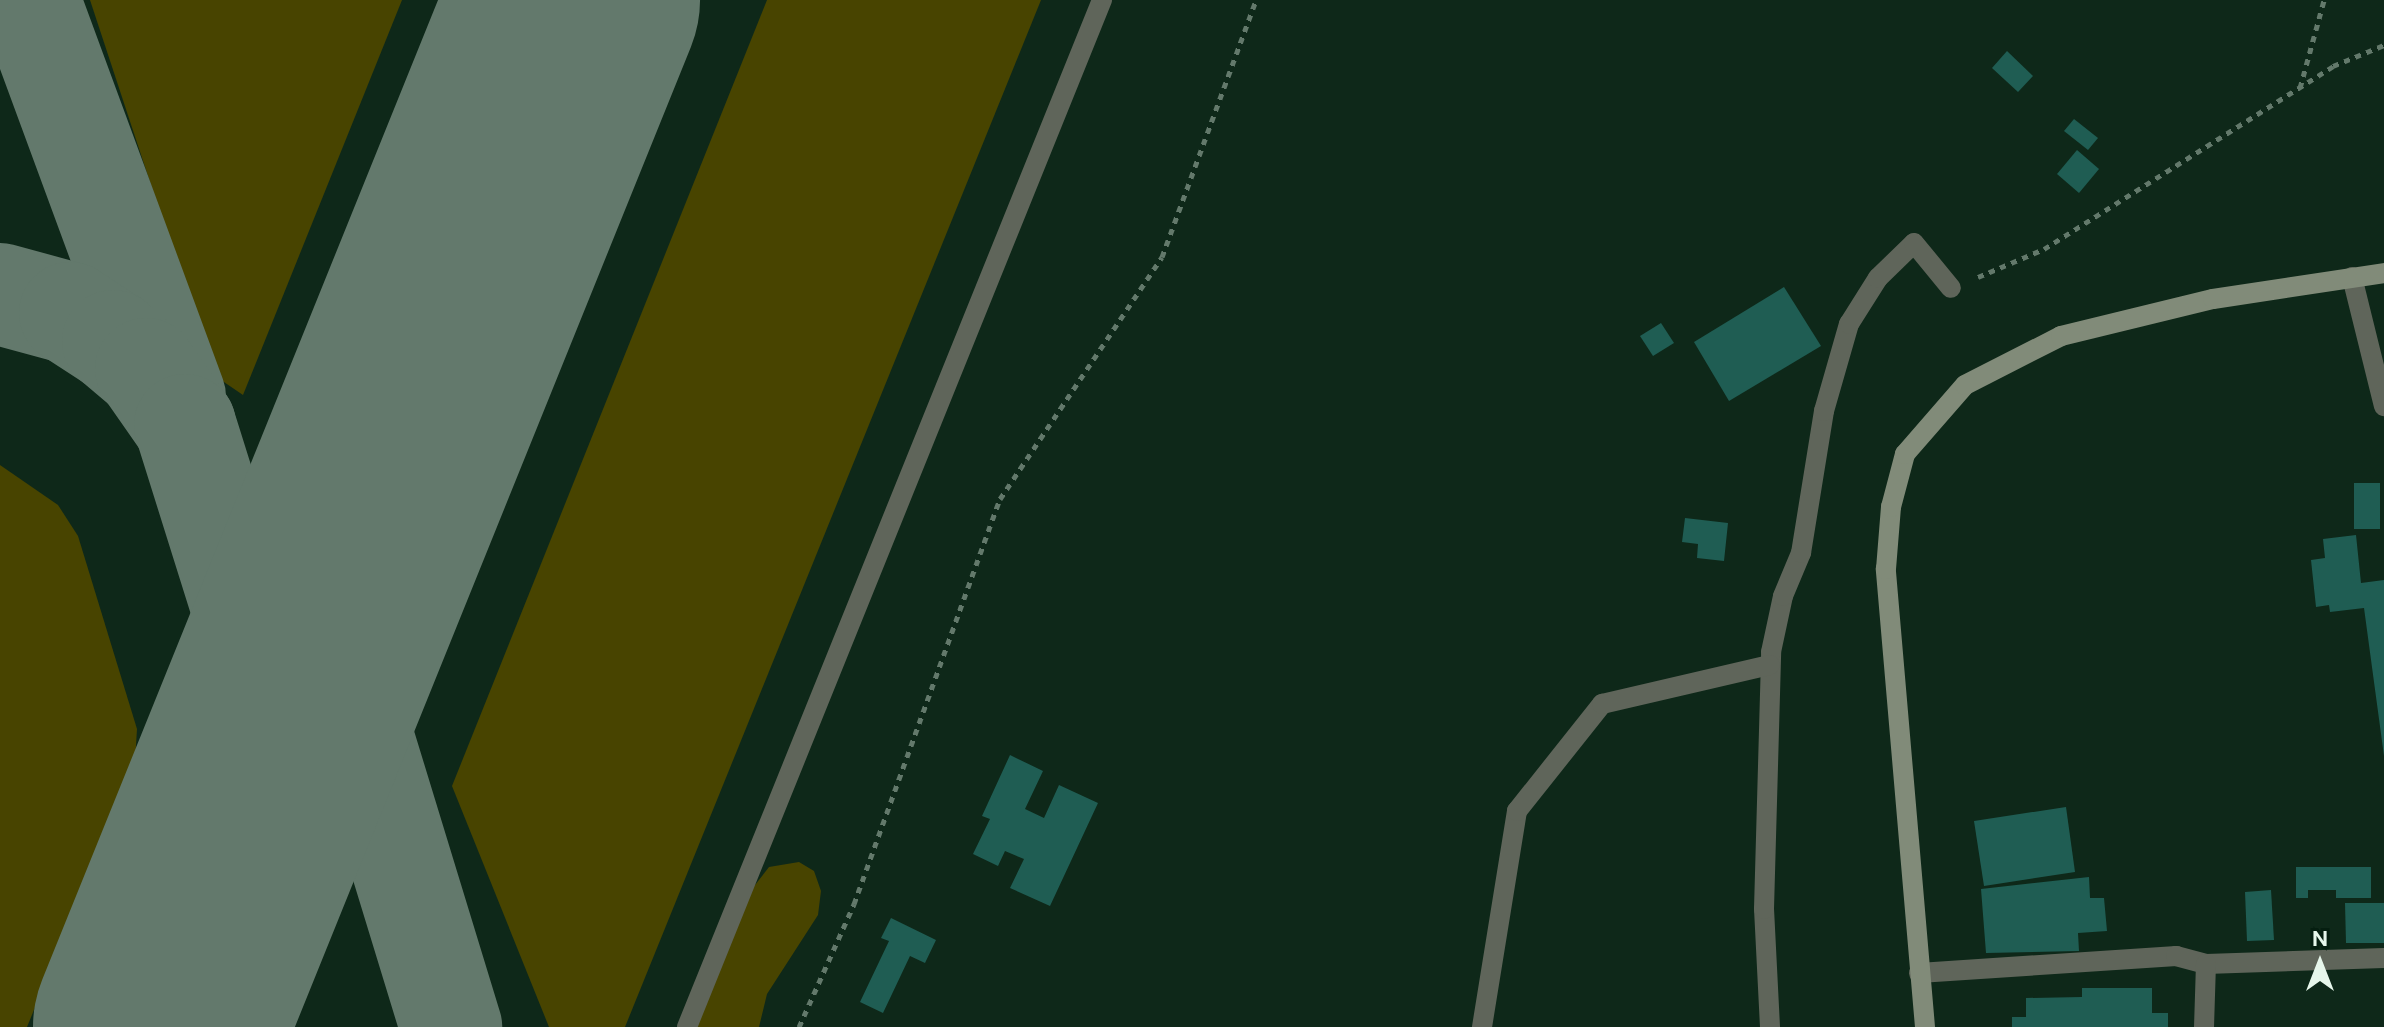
<!DOCTYPE html>
<style>
body{margin:0}
#map{position:relative;width:2384px;height:1027px;overflow:hidden;background:#0e2819;font-family:"DM Sans",sans-serif}
div>[style]{position:absolute}
[style*='--x']{left:calc(var(--x)*1px);top:calc(var(--y)*1px);width:calc(var(--w)*1px);rotate:calc(var(--a)*1deg)}
.green>*{inset:0;background:#484400}
.taxiway>*{height:102px;margin:-51px;padding:0 51px;transform-origin:51px;border-radius:51px;background:#63796c}
.runway>*{height:252px;margin:-126px;padding:0 126px;transform-origin:126px;border-radius:126px;background:#63796c}
.building>*{inset:0;background:#1f5d53}
.path>*{height:5px;margin-top:-2.5px;transform-origin:0;background:repeating-linear-gradient(90deg,#63796b 0 6px,transparent 0 12px)}
.lane>*{height:20px;margin:-10px;padding:0 10px;transform-origin:10px;border-radius:10px;background:#5f655a}
.street>*{height:20px;margin:-10px;padding:0 10px;transform-origin:10px;border-radius:10px;background:#5f655a}
.secondary>*{height:20px;margin:-10px;padding:0 10px;transform-origin:10px;border-radius:10px;background:#818b79}
span{translate:-50% -50%;white-space:nowrap;text-align:center;line-height:1.15;-webkit-text-stroke:8px #051e10;paint-order:stroke}
.north{position:absolute;left:2280px;top:923px;width:80px;height:80px;-webkit-text-stroke:6px #051e10;paint-order:stroke;rotate:0deg;font-size:22px;font-weight:700;line-height:32px;text-align:center;color:#e6f6eb}
.north::after{content:'';display:block;margin:auto;width:28px;height:36px;background:#e6f6eb;clip-path:polygon(50% 0,100% 100%,50% 72%,0 100%)}
</style>
<div id="map">
<div class="green">
<i style="clip-path:polygon(90px 0,402px 0,243px 395px,218px 378px,209px 361px)"></i>
<i style="clip-path:polygon(767px 0,1041px 0,625px 1027px,549px 1027px,452px 786px)"></i>
<i style="clip-path:polygon(0 465px,58px 505px,78px 536px,137px 729px,135px 762px,27px 1027px,0 1027px)"></i>
<i style="clip-path:polygon(799px 862px,814px 871px,821px 891px,818px 915px,767px 994px,759px 1027px,685px 1027px,727px 921px,769px 867px)"></i>
</div>
<div class="taxiway">
<i style="--x:29;--y:0;--w:423;--a:69.8"></i>
<i style="--x:0;--y:294;--w:73;--a:15.2"></i>
<i style="--x:70;--y:313;--w:51;--a:33.1"></i>
<i style="--x:113;--y:341;--w:43;--a:40.3"></i>
<i style="--x:146;--y:369;--w:68;--a:55.1"></i>
<i style="--x:185;--y:425;--w:227;--a:72.6"></i>
<i style="--x:253;--y:642;--w:93;--a:82.6"></i>
<i style="--x:265;--y:734;--w:53;--a:98.7"></i>
<i style="--x:325;--y:614;--w:432;--a:73"></i>
</div>
<div class="runway">
<i style="--x:159;--y:1027;--w:1108;--a:-68"></i>
</div>
<div class="building">
<i style="clip-path:polygon(2007px 51px,2033px 76px,2018px 92px,1992px 68px)"></i>
<i style="clip-path:polygon(2074px 119px,2098px 138px,2088px 150px,2064px 131px)"></i>
<i style="clip-path:polygon(2077px 150px,2099px 169px,2079px 193px,2057px 174px)"></i>
<i style="clip-path:polygon(1784px 287px,1821px 346px,1729px 401px,1694px 342px)"></i>
<i style="clip-path:polygon(1661px 323px,1674px 343px,1653px 356px,1640px 336px)"></i>
<i style="clip-path:polygon(2354px 483px,2380px 483px,2380px 529px,2354px 529px)"></i>
<i style="clip-path:polygon(1685px 518px,1728px 523px,1724px 561px,1697px 558px,1698px 544px,1682px 542px)"></i>
<i style="clip-path:polygon(2356px 535px,2361px 583px,2384px 580px,2384px 756px,2364px 608px,2330px 612px,2329px 605px,2316px 607px,2311px 560px,2325px 558px,2323px 539px)"></i>
<i style="clip-path:polygon(1010px 755px,1043px 771px,1025px 809px,1044px 818px,1059px 785px,1098px 803px,1050px 906px,1010px 888px,1024px 859px,1005px 851px,998px 866px,973px 854px,990px 819px,982px 816px)"></i>
<i style="clip-path:polygon(2066px 807px,2075px 872px,1984px 886px,1974px 821px)"></i>
<i style="clip-path:polygon(2296px 867px,2371px 867px,2371px 898px,2336px 898px,2336px 890px,2308px 890px,2308px 898px,2296px 898px)"></i>
<i style="clip-path:polygon(2089px 877px,2090px 898px,2104px 898px,2107px 931px,2078px 933px,2079px 951px,1986px 953px,1981px 889px)"></i>
<i style="clip-path:polygon(2271px 890px,2274px 940px,2247px 941px,2245px 892px)"></i>
<i style="clip-path:polygon(2345px 903px,2384px 903px,2384px 943px,2346px 943px)"></i>
<i style="clip-path:polygon(891px 918px,936px 940px,925px 963px,910px 956px,883px 1013px,860px 1002px,889px 941px,881px 938px)"></i>
<i style="clip-path:polygon(2082px 988px,2152px 988px,2152px 1013px,2168px 1013px,2168px 1027px,2012px 1027px,2012px 1017px,2026px 1017px,2026px 998px,2082px 997px)"></i>
</div>
<div class="path">
<i style="--x:2300;--y:88;--w:91;--a:-74.7"></i>
<i style="--x:1978;--y:277;--w:72;--a:-23"></i>
<i style="--x:2044;--y:249;--w:342;--a:-32.3"></i>
<i style="--x:2333;--y:66;--w:55;--a:-22.4"></i>
<i style="--x:799;--y:1027;--w:135;--a:-65.9"></i>
<i style="--x:854;--y:904;--w:431;--a:-70.2"></i>
<i style="--x:1000;--y:499;--w:291;--a:-56.2"></i>
<i style="--x:1162;--y:257;--w:274;--a:-69.9"></i>
</div>
<div class="lane">
<i style="--x:2352;--y:277;--w:133;--a:76.1"></i>
<i style="--x:687;--y:1027;--w:1108;--a:-68"></i>
<i style="--x:1770;--y:1027;--w:118;--a:-92.9"></i>
<i style="--x:1764;--y:909;--w:257;--a:-88.4"></i>
<i style="--x:1771;--y:652;--w:57;--a:-77.9"></i>
<i style="--x:1783;--y:596;--w:47;--a:-67.3"></i>
<i style="--x:1801;--y:553;--w:144;--a:-80.8"></i>
<i style="--x:1824;--y:411;--w:91;--a:-74"></i>
<i style="--x:1849;--y:324;--w:54;--a:-57.8"></i>
<i style="--x:1878;--y:278;--w:50;--a:-44.2"></i>
<i style="--x:1914;--y:243;--w:58;--a:50.6"></i>
</div>
<div class="street">
<i style="--x:1919;--y:973;--w:258;--a:-3.8"></i>
<i style="--x:2176;--y:956;--w:31;--a:15"></i>
<i style="--x:2206;--y:964;--w:178;--a:-1.9"></i>
<i style="--x:1482;--y:1027;--w:219;--a:-80.8"></i>
<i style="--x:1517;--y:811;--w:137;--a:-51.5"></i>
<i style="--x:1602;--y:704;--w:172;--a:-13.1"></i>
<i style="--x:2204;--y:1027;--w:63;--a:-88.2"></i>
</div>
<div class="secondary">
<i style="--x:1925;--y:1027;--w:460;--a:-94.9"></i>
<i style="--x:1886;--y:569;--w:62;--a:-85.4"></i>
<i style="--x:1891;--y:507;--w:55;--a:-75.2"></i>
<i style="--x:1905;--y:454;--w:91;--a:-49"></i>
<i style="--x:1965;--y:385;--w:108;--a:-27"></i>
<i style="--x:2061;--y:336;--w:156;--a:-13.7"></i>
<i style="--x:2213;--y:299;--w:173;--a:-8.6"></i>
</div>
<div class="north">N</div>
</div>
